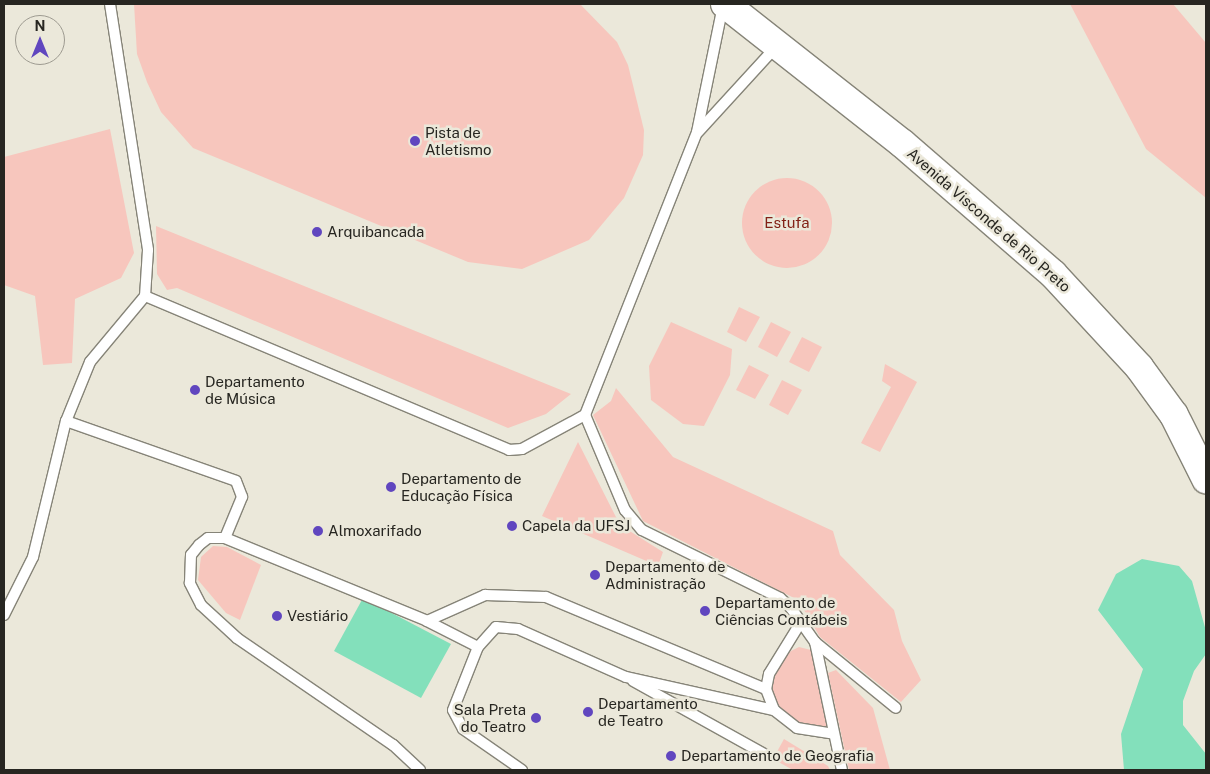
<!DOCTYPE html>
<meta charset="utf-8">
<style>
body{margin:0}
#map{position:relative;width:1210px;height:774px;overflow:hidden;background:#ebe8da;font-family:"Public Sans",sans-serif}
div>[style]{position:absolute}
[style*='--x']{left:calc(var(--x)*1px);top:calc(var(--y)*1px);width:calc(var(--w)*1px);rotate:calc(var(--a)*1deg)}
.green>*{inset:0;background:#f7c6bd}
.round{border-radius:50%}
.water>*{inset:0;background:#83e0bb}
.roads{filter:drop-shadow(1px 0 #868478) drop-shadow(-1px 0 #868478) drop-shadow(0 1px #868478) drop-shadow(0 -1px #868478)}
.lane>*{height:10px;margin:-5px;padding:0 5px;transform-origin:5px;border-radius:5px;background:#fff}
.highway>*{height:28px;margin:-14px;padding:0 14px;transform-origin:14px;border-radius:14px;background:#fff}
.dots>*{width:14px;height:14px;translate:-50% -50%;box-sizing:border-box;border:2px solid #ebe8da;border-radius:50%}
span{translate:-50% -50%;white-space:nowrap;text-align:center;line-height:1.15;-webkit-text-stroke:5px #ebe8da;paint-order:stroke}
.poi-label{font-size:15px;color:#272621}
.left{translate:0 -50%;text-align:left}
.right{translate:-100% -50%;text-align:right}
.street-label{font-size:15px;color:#272621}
.park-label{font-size:15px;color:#822116}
.frame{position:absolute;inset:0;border:5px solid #272621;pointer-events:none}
.north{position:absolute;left:15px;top:15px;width:50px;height:50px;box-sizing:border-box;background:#ebe8da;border:1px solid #9d9a90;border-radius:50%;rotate:0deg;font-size:14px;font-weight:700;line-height:20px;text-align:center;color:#272621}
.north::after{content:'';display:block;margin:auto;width:18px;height:22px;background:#6046bf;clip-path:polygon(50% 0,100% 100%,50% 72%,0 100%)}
</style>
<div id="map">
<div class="green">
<i style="clip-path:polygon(134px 4px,580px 4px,617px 42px,628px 65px,644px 130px,643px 155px,624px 198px,589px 240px,522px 269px,468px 262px,193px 148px,161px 112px,147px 82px,137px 54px)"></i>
<i style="clip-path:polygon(1070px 4px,1173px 4px,1206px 43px,1206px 198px,1146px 149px)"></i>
<i style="clip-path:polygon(110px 129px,134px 253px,121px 278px,75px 299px,72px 363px,43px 365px,35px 296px,4px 285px,4px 157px)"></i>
<i class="round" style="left:742px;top:178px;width:90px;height:90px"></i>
<i style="clip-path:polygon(156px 226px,571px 394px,546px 414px,508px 428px,177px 288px,167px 290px,157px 274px)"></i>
<i style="clip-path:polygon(739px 307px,760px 317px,746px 342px,727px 332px)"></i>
<i style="clip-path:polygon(671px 322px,732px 349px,730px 375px,704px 426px,683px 424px,651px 400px,649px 366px)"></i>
<i style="clip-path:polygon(771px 322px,791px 332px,777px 357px,758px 347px)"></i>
<i style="clip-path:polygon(802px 337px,822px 347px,809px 372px,789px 362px)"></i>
<i style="clip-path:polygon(885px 364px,917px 382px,880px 452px,861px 443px,891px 387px,882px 381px)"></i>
<i style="clip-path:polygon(749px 365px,769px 375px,755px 399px,736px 390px)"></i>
<i style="clip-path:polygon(782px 380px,802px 390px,788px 415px,769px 405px)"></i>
<i style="clip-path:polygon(616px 388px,673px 457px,833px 531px,840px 555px,894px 610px,902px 641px,921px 680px,901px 702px,820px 637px,798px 600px,643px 521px,593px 415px,611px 401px)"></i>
<i style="clip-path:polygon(578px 442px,620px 525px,663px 552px,658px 566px,542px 516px)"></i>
<i style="clip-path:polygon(213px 546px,227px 547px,261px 565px,240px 620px,226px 613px,198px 580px,201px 557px)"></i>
<i style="clip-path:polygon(799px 647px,811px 650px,830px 727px,802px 727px,781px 709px,769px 688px,771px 676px,791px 651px)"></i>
<i style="clip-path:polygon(836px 670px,873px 708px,890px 770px,849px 770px,828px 673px)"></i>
<i style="clip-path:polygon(784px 739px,828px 766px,830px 770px,793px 770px,773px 759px)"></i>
</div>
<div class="water">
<i style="clip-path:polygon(1142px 559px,1179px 566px,1192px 581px,1206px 631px,1206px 654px,1194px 671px,1183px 701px,1183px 725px,1206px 754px,1206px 770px,1124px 770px,1121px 734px,1143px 669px,1098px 610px,1116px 574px)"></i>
<i style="clip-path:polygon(363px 598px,451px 644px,421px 698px,334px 651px)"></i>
</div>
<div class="roads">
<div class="lane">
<i style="--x:110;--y:4;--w:249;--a:81.2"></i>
<i style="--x:148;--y:250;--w:46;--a:93.7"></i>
<i style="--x:145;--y:296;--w:395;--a:22.9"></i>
<i style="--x:509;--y:450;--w:13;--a:-4"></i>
<i style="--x:522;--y:449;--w:72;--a:-28.4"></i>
<i style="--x:585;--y:415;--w:304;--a:-68.4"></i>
<i style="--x:697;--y:132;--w:130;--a:-78.4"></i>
<i style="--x:698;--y:132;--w:115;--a:-47.5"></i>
<i style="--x:145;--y:296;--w:86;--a:129.8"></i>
<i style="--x:90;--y:362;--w:64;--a:112.1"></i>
<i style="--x:66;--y:421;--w:180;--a:19.4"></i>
<i style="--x:236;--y:481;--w:17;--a:69"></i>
<i style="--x:242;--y:497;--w:44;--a:112.5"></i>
<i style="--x:585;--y:415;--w:103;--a:67.2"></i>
<i style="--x:625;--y:510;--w:26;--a:50"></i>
<i style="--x:642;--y:530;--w:154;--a:26.2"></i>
<i style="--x:780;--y:598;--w:15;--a:42"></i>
<i style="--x:791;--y:608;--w:42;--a:54.8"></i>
<i style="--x:815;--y:642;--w:131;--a:78.1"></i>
<i style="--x:4;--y:615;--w:65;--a:-63.4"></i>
<i style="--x:33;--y:557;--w:140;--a:-76.4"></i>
<i style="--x:427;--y:621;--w:57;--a:27"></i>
<i style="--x:801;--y:622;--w:61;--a:121.6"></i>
<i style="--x:769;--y:674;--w:15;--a:101"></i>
<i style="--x:766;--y:689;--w:22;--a:69"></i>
<i style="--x:774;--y:710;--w:29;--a:38"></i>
<i style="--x:797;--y:728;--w:36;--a:9"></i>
<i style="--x:815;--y:642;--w:104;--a:39.2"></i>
<i style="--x:633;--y:681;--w:150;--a:29.1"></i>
<i style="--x:420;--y:770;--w:37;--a:-137"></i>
<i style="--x:393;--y:745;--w:189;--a:-145.6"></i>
<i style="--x:237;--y:638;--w:49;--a:-137.5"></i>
<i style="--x:201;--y:605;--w:25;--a:-117"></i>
<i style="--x:190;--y:583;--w:28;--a:-88"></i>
<i style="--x:191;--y:555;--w:13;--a:-51"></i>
<i style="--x:199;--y:545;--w:11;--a:-38"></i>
<i style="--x:208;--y:538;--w:17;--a:0"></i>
<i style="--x:225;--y:538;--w:218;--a:22.3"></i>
<i style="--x:427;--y:621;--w:64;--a:-24.1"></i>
<i style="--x:485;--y:595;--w:61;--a:1.9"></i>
<i style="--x:546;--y:597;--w:238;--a:22.7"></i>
<i style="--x:522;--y:770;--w:72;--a:-145.2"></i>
<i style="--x:463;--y:729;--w:21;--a:-118"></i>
<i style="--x:453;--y:710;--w:68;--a:-68.4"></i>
<i style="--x:478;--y:647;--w:27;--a:-48"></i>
<i style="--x:496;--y:627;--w:22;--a:5"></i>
<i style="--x:518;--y:629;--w:118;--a:24"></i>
<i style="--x:626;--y:677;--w:152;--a:12.6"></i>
</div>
<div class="highway">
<i style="--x:725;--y:4;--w:226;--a:38.2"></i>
<i style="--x:903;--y:144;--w:198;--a:40.9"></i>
<i style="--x:1053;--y:274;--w:127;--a:47.2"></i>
<i style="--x:1139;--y:367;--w:59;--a:53.9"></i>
<i style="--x:1174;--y:415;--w:72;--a:63.4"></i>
</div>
</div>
<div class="dots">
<i style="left:415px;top:141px;background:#6046bf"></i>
<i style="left:317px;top:232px;background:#6046bf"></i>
<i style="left:195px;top:390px;background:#6046bf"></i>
<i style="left:391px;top:487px;background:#6046bf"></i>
<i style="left:512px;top:526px;background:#6046bf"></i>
<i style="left:318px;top:531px;background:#6046bf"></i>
<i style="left:595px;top:575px;background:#6046bf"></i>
<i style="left:705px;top:611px;background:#6046bf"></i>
<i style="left:277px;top:616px;background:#6046bf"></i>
<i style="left:588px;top:712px;background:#6046bf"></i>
<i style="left:536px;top:718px;background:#6046bf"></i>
<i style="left:671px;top:756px;background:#6046bf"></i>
</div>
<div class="poi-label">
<span class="left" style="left:425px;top:141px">Pista de<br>Atletismo</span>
<span class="left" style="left:327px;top:232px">Arquibancada</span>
<span class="left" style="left:205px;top:390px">Departamento<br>de Música</span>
<span class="left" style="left:401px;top:487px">Departamento de<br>Educação Física</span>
<span class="left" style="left:522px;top:526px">Capela da UFSJ</span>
<span class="left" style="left:328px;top:531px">Almoxarifado</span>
<span class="left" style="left:605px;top:575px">Departamento de<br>Administração</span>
<span class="left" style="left:715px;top:611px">Departamento de<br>Ciências Contábeis</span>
<span class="left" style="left:287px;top:616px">Vestiário</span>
<span class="left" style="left:598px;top:712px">Departamento<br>de Teatro</span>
<span class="right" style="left:526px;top:718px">Sala Preta<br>do Teatro</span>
<span class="left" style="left:681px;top:756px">Departamento de Geografia</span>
</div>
<div class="street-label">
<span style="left:989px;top:220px;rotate:41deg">Avenida Visconde de Rio Preto</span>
</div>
<div class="park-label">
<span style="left:787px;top:223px">Estufa</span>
</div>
<div class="frame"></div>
<div class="north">N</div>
</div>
